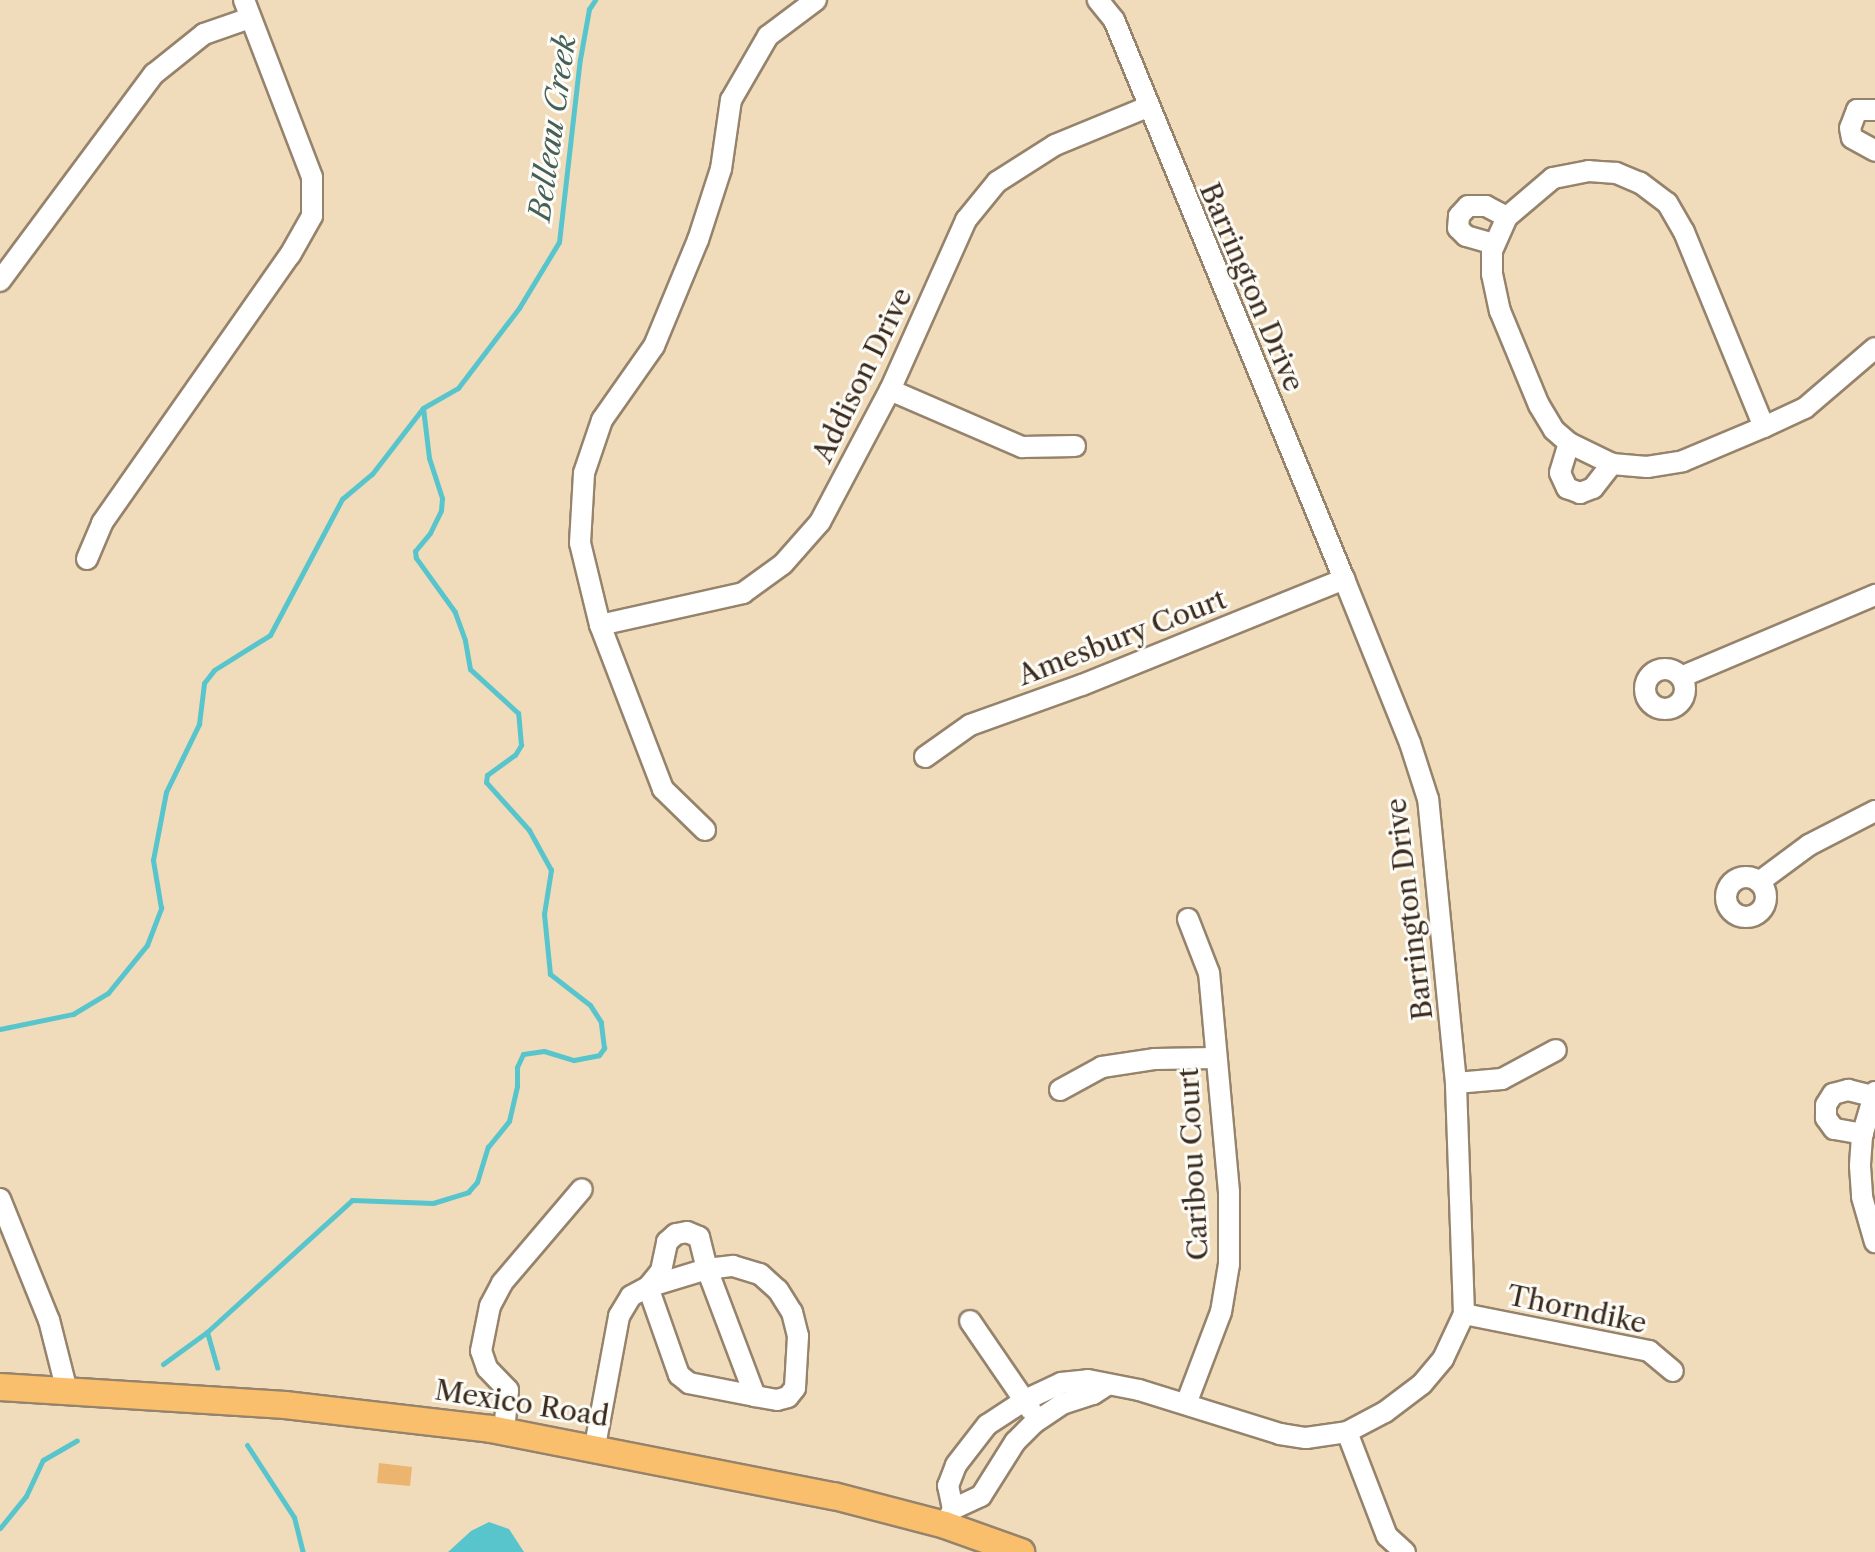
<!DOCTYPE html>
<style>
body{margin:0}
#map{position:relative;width:1875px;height:1552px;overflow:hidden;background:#f0dcbb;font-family:"Libre Caslon Text",serif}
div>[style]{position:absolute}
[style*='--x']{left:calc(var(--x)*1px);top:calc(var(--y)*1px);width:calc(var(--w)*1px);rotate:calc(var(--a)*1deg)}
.water>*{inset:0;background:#58c5cd}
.stream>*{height:5px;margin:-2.5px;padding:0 2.5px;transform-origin:2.5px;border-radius:2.5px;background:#58c5cd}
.building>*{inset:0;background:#ebb56f}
.roads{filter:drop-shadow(2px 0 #96836c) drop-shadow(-2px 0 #96836c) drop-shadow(0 2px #96836c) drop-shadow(0 -2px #96836c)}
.minor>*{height:20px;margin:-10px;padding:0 10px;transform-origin:10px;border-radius:10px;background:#fff}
.minor>.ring{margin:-10px;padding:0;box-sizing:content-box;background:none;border:20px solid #fff;border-radius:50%}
.major>*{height:26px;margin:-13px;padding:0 13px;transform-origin:13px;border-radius:13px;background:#f9bf6c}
span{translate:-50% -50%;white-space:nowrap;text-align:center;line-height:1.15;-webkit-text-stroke:6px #fdfcf7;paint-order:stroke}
.street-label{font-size:28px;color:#3b2a1e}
.water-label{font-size:30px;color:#45605b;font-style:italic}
</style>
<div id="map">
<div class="water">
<i style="clip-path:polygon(489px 1522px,509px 1529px,524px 1552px,448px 1552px,471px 1531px)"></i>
</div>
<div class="stream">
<i style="--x:0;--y:1029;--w:75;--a:-11.6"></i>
<i style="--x:73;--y:1014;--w:41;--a:-31"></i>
<i style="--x:108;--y:993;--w:62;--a:-50.9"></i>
<i style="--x:147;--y:945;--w:40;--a:-69"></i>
<i style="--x:161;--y:908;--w:49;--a:-99.5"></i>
<i style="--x:153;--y:860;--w:69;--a:-79.2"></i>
<i style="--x:166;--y:792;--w:76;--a:-64.1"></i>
<i style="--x:199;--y:724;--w:41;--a:-83"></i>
<i style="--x:204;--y:683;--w:16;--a:-52"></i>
<i style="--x:214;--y:670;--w:66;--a:-32"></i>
<i style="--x:270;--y:635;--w:154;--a:-62.1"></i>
<i style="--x:342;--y:499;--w:39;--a:-40"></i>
<i style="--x:372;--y:474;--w:83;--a:-52.3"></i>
<i style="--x:423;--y:408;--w:40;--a:-29.7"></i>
<i style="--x:458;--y:388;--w:101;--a:-52.7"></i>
<i style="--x:519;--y:308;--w:77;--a:-58.8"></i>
<i style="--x:559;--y:242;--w:184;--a:-83.5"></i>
<i style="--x:580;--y:59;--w:51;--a:-79.8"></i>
<i style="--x:589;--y:9;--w:11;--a:-56"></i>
<i style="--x:207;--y:1332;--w:37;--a:74"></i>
<i style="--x:163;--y:1364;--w:54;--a:-36"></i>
<i style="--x:207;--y:1332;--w:196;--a:-42.3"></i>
<i style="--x:352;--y:1200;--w:81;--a:2.1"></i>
<i style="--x:433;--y:1203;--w:37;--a:-17"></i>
<i style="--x:468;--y:1192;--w:13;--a:-48"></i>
<i style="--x:477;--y:1182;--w:37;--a:-73"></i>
<i style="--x:488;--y:1147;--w:33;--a:-51"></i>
<i style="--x:509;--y:1121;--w:36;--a:-77"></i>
<i style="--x:517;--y:1086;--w:19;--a:-90"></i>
<i style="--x:517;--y:1067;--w:14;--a:-65"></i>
<i style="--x:523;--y:1054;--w:21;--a:-8"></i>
<i style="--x:544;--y:1051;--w:31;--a:17"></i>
<i style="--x:574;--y:1060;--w:25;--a:-11"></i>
<i style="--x:599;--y:1055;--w:9;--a:-54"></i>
<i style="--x:604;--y:1048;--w:26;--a:-97"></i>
<i style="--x:601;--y:1022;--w:20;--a:-123"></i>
<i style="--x:590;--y:1005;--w:51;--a:-142.2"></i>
<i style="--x:550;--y:974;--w:60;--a:-95.7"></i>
<i style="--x:544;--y:914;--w:45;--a:-81"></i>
<i style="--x:551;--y:870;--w:46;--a:-118.8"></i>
<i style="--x:529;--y:830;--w:64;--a:-131.9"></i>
<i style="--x:486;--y:782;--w:7;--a:-82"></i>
<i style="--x:487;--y:775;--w:34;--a:-36"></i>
<i style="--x:515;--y:755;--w:12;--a:-59"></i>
<i style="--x:521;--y:745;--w:32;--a:-95"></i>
<i style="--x:518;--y:713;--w:65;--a:-137.5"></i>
<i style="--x:470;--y:669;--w:29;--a:-100"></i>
<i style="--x:465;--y:640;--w:30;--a:-110"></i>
<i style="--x:455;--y:612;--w:67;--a:-125.8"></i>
<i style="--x:416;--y:558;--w:7;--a:-98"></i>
<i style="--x:415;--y:551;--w:23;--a:-50"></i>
<i style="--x:430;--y:533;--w:25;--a:-64"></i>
<i style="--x:441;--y:510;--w:12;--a:-85"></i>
<i style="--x:442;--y:498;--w:42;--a:-108"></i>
<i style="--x:429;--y:458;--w:50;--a:-96.8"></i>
<i style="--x:247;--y:1445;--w:86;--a:56.9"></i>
<i style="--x:294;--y:1517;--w:36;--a:76"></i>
<i style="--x:0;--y:1528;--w:41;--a:-50.9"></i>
<i style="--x:26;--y:1496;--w:40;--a:-65"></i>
<i style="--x:43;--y:1460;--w:39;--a:-30"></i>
</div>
<div class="building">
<i style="clip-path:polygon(379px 1463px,412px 1467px,410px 1486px,377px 1483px)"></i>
</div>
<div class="roads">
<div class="minor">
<i style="--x:1875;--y:110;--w:18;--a:180"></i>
<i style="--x:1857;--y:110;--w:19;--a:111"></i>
<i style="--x:1850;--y:128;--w:10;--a:79"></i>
<i style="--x:1852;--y:138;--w:26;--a:29"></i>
<i style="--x:1494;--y:244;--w:29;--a:-164"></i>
<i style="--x:1466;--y:236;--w:11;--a:-135"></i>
<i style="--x:1458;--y:228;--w:12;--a:-85"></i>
<i style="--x:1459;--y:216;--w:13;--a:-48"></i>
<i style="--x:1468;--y:206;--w:18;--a:0"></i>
<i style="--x:1486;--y:206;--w:24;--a:28"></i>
<i style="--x:0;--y:281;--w:258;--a:-53.4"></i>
<i style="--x:154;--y:74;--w:64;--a:-38.7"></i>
<i style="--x:204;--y:34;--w:49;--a:-19.2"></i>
<i style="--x:890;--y:390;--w:144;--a:23.4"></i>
<i style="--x:1022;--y:447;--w:53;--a:-1.1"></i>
<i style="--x:1764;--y:427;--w:211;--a:-112.3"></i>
<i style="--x:1684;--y:232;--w:34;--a:-120"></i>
<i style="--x:1667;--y:203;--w:34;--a:-143"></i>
<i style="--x:1640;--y:183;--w:26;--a:-157"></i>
<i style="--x:1616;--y:173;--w:27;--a:-176"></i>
<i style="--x:1589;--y:171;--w:37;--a:169"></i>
<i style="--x:1553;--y:178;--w:60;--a:139.7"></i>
<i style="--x:1507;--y:217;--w:36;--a:114"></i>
<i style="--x:1492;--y:250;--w:24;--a:90"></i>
<i style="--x:1492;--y:274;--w:38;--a:78"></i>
<i style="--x:1500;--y:311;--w:102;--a:67.5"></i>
<i style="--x:1539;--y:405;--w:29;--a:59"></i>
<i style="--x:1554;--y:430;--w:20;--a:41"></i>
<i style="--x:1569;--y:443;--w:48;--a:26"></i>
<i style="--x:1612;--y:464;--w:35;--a:5"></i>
<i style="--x:1647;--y:467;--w:36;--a:-9"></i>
<i style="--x:1683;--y:461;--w:88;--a:-22.8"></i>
<i style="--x:1764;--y:427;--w:45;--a:-24.9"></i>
<i style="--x:1805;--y:408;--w:92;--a:-40.6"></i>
<i style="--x:1569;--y:443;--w:31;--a:107"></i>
<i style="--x:1560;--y:473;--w:17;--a:65"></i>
<i style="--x:1567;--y:488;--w:14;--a:21"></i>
<i style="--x:1580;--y:493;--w:14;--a:-21"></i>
<i style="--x:1593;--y:488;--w:31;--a:-52"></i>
<i style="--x:87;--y:559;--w:39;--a:-67"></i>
<i style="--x:102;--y:523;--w:327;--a:-55"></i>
<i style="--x:290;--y:255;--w:45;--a:-60.6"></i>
<i style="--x:312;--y:216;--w:39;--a:-90"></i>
<i style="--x:312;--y:177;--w:190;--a:-111"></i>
<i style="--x:600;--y:625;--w:147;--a:-12.6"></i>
<i style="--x:743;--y:593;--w:49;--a:-35.9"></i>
<i style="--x:783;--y:564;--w:56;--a:-48.6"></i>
<i style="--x:820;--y:522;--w:149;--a:-62.1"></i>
<i style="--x:890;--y:390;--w:186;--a:-65.9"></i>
<i style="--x:966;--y:220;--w:49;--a:-50.8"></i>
<i style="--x:997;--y:182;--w:69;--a:-32.5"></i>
<i style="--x:1055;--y:145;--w:100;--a:-22.4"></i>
<i class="ring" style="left:1645px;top:669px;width:20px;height:20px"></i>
<i style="--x:1681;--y:677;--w:211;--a:-22.9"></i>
<i style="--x:925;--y:757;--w:55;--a:-35.4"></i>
<i style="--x:970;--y:725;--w:119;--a:-19.7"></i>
<i style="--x:1082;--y:685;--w:283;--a:-22"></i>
<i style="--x:705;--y:830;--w:59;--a:-135.7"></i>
<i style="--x:663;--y:789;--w:176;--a:-111"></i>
<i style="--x:600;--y:625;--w:84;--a:-103.7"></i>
<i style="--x:580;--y:543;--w:70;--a:-86.7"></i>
<i style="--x:584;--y:473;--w:56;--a:-71.2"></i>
<i style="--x:602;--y:420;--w:90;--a:-54.9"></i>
<i style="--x:654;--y:346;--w:115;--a:-67.5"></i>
<i style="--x:698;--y:240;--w:75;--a:-72.1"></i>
<i style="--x:721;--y:169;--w:70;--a:-81.8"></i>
<i style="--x:731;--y:100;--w:74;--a:-60"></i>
<i style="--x:768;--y:36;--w:60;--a:-36.9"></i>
<i class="ring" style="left:1726px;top:877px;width:20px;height:20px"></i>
<i style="--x:1759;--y:882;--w:62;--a:-36.5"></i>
<i style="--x:1809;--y:845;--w:74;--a:-27.3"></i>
<i style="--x:1456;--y:1083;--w:46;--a:-5"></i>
<i style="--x:1502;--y:1079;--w:61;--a:-28.2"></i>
<i style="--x:1060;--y:1090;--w:48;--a:-28.7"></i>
<i style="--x:1102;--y:1067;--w:54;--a:-8.6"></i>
<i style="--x:1155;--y:1059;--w:60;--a:-1"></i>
<i style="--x:1875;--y:1092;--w:46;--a:106.5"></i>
<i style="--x:1862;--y:1136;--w:30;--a:94"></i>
<i style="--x:1860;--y:1166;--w:31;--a:86"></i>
<i style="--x:1862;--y:1197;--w:47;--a:73.9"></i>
<i style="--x:1863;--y:1134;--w:29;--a:-170"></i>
<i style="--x:1834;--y:1129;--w:14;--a:-126"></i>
<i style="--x:1826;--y:1118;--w:13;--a:-90"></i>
<i style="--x:1826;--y:1105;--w:13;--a:-58"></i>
<i style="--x:1833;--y:1094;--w:16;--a:-15"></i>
<i style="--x:1848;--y:1090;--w:25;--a:14"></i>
<i style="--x:0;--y:1199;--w:131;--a:68"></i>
<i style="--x:49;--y:1320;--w:73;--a:75.8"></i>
<i style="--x:1464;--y:1314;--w:189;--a:11.3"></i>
<i style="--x:1649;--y:1351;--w:31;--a:40"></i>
<i style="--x:970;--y:1321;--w:108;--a:55.6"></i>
<i style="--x:1186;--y:1404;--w:98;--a:-69.2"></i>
<i style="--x:1221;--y:1312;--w:49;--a:-80.5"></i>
<i style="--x:1229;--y:1264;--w:72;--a:-90"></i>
<i style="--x:1229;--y:1192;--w:220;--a:-95.2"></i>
<i style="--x:1209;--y:973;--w:58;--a:-111.3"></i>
<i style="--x:504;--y:1431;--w:41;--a:-84.4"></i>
<i style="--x:508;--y:1390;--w:30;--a:-134"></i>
<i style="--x:487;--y:1368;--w:18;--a:-109"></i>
<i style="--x:481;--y:1351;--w:46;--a:-78.7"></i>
<i style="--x:490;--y:1306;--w:26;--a:-62"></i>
<i style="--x:502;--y:1283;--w:123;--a:-49.6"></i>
<i style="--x:1347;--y:1432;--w:111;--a:69"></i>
<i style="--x:1387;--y:1536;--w:24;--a:42"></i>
<i style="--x:595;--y:1446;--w:132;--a:-79.5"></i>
<i style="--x:619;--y:1316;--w:23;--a:-59"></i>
<i style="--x:631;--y:1296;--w:19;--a:-28"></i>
<i style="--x:648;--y:1287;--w:62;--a:-17"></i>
<i style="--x:707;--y:1269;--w:26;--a:-7"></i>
<i style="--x:733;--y:1266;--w:28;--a:17"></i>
<i style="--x:760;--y:1274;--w:24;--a:42"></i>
<i style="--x:778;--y:1290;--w:26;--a:58"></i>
<i style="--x:792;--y:1312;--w:25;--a:76"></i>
<i style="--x:798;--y:1336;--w:52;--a:93.3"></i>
<i style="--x:795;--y:1388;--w:11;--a:128"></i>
<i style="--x:788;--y:1397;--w:11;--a:165"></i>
<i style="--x:777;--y:1400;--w:22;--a:-170"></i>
<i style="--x:755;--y:1396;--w:67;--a:-168.9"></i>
<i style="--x:689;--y:1383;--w:13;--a:-141"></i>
<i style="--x:679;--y:1375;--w:93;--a:-109.4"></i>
<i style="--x:648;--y:1287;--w:21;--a:-51"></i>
<i style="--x:661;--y:1271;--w:30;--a:-78"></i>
<i style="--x:667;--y:1242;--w:12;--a:-42"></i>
<i style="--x:676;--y:1234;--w:11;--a:-10"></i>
<i style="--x:687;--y:1232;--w:13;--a:23"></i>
<i style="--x:699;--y:1237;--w:33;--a:76"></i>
<i style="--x:707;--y:1269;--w:136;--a:69.3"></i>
<i style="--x:953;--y:1509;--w:24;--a:-102"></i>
<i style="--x:948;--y:1486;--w:22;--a:-69"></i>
<i style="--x:956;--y:1465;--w:51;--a:-52.2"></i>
<i style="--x:987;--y:1425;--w:45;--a:-33.3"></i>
<i style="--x:1025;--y:1400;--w:40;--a:-25"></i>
<i style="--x:1061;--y:1383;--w:27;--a:-6"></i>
<i style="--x:1088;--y:1380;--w:52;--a:11.1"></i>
<i style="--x:1139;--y:1390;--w:148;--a:17.3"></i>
<i style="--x:1280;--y:1434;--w:26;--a:9"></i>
<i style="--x:1306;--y:1438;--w:41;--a:-8.3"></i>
<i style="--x:1347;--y:1432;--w:43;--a:-27.8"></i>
<i style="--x:1385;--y:1412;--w:46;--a:-37.1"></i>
<i style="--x:1422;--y:1384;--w:33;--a:-50"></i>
<i style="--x:1443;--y:1359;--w:50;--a:-65"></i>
<i style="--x:1464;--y:1314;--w:231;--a:-92"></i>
<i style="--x:1456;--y:1083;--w:285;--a:-95.6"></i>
<i style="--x:1428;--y:799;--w:59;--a:-107.8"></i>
<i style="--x:1410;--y:743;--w:177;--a:-111.9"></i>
<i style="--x:1344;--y:579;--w:604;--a:-112.36"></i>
<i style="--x:1114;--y:20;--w:26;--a:-129"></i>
<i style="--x:948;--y:1519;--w:11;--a:-63"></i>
<i style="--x:953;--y:1509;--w:31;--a:-25"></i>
<i style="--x:981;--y:1496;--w:64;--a:-57.8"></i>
<i style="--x:1015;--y:1442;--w:27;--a:-45"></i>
<i style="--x:1034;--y:1423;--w:34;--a:-34"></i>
<i style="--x:1062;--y:1404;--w:33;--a:-18"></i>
<i style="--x:1093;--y:1394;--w:17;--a:-33"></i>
</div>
<div class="major">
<i style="--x:0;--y:1387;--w:286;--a:3.6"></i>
<i style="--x:285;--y:1405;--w:207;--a:6.6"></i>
<i style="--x:491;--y:1429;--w:349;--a:11.1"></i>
<i style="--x:834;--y:1496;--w:115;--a:14.6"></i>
<i style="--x:945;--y:1525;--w:81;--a:19.6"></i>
</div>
</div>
<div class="street-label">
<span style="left:1252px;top:287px;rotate:67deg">Barrington Drive</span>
<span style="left:862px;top:375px;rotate:-64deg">Addison Drive</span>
<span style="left:1122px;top:637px;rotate:-21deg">Amesbury Court</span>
<span style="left:1409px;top:909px;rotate:-97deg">Barrington Drive</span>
<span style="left:1193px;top:1164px;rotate:-93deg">Caribou Court</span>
<span style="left:1577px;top:1309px;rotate:12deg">Thorndike</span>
<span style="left:522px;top:1403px;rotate:9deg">Mexico Road</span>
</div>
<div class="water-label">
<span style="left:553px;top:128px;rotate:-82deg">Belleau Creek</span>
</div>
</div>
